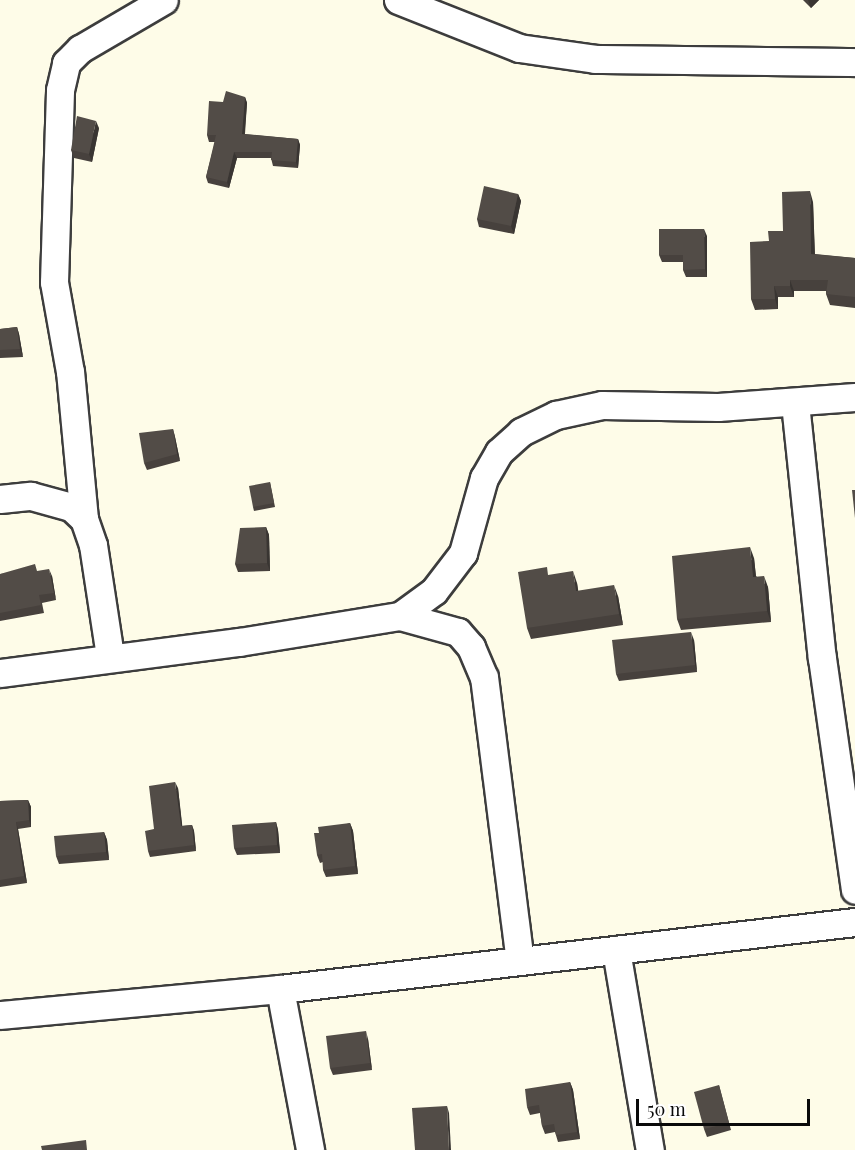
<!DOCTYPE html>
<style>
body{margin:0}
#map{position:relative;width:855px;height:1150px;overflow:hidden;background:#fefce8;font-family:"Playfair Display",serif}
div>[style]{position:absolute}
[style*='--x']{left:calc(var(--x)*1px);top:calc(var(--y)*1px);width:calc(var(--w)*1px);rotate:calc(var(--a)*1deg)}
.roads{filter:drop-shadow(2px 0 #3d3d3d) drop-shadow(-2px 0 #3d3d3d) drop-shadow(0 2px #3d3d3d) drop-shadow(0 -2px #3d3d3d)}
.street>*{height:27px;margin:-13.5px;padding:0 13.5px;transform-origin:13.5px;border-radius:13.5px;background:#fff}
.wall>*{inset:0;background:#47413d}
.shaded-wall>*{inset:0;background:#393532}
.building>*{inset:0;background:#524c47}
span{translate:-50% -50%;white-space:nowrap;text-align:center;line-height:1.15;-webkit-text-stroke:6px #fff;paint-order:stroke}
.scale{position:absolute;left:636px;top:1099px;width:174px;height:27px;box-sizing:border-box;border:3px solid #0a0a0a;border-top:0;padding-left:8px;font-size:18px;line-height:21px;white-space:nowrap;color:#0a0a0a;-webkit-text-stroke:4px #fff;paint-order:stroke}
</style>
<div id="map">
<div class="roads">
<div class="street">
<i style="--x:398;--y:0;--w:130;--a:21.6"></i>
<i style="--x:519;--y:48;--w:77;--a:8.2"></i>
<i style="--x:595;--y:59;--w:260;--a:0.7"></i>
<i style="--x:795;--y:403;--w:256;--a:84"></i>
<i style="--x:822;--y:658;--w:234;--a:81.9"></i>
<i style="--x:0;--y:499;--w:31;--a:-6"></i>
<i style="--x:31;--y:496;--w:41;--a:15.4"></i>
<i style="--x:71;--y:507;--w:18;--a:43"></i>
<i style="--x:400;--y:616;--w:42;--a:-36.3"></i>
<i style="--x:434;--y:591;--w:48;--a:-52.7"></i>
<i style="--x:463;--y:553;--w:78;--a:-74.4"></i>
<i style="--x:484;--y:478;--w:30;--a:-60"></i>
<i style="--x:499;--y:452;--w:30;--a:-42"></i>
<i style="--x:521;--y:432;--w:39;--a:-26"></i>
<i style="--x:556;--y:415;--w:47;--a:-12.3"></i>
<i style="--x:602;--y:405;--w:116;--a:1"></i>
<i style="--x:718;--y:407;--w:137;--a:-4.2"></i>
<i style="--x:110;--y:656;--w:112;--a:-98.7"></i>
<i style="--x:93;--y:545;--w:28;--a:-109"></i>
<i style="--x:84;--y:519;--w:148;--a:-95.4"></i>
<i style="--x:70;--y:372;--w:91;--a:-100.1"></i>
<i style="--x:54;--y:282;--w:192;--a:-88.2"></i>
<i style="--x:60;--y:90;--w:28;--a:-77"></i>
<i style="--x:66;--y:63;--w:20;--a:-45"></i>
<i style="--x:80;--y:49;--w:97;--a:-30.3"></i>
<i style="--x:0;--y:673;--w:241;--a:-7.4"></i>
<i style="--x:239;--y:642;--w:163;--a:-9.2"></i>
<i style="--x:400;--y:616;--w:60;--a:15.4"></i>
<i style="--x:458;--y:632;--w:20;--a:49"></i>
<i style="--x:471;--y:647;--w:33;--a:67"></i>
<i style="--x:484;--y:677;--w:286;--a:82.8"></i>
<i style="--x:616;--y:950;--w:203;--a:80.4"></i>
<i style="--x:280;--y:989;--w:164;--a:79.4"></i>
<i style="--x:0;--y:1015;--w:281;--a:-5.3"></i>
<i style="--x:280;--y:989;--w:579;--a:-6.65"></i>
</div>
</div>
<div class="wall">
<i style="clip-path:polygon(803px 0,819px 0,811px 8px)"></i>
<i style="clip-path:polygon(245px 97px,247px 103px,245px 134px,298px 139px,300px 145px,298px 168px,273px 166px,271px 158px,237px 158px,229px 188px,208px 183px,206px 177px,215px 142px,209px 142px,207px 135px,223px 102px)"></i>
<i style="clip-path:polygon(99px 128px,92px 162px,74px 158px,71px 150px)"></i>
<i style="clip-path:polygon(518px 194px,521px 201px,514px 234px,479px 227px,477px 219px)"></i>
<i style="clip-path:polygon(813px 202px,815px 254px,855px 258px,855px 308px,830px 305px,826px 294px,826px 291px,794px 291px,794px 297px,778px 297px,778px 309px,755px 310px,751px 299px,769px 241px,783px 231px)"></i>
<i style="clip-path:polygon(707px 236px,707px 277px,686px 277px,683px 270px,683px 262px,662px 262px,659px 255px)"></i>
<i style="clip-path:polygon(17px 327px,19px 334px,23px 357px,0 358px,0 329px)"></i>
<i style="clip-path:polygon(173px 429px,175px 437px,180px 461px,147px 470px,144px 463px)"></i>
<i style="clip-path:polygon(270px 482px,275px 507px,254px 511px,253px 507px)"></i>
<i style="clip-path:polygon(266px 527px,269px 535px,270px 571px,238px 572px,235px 564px)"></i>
<i style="clip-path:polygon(754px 558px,756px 576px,768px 587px,771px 622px,681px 630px,677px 619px)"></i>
<i style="clip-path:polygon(38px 571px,52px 576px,56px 600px,42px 603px,44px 613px,0 621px,0 574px)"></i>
<i style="clip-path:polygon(549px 575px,577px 583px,578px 591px,618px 596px,623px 625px,531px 639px,527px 628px)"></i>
<i style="clip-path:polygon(694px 640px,697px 672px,619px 681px,616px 674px)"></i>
<i style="clip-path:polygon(178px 788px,182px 826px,192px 825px,194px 831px,196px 851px,150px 857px,148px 851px,154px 829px)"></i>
<i style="clip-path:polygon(28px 800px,31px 807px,31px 827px,18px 829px,27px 883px,0 887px,0 801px)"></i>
<i style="clip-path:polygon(276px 822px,278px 830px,280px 853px,237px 855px,234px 848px)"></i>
<i style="clip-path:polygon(350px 823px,353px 831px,358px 874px,326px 877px,323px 870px,323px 862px,320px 863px,317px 855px,319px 833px)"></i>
<i style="clip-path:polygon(104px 832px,107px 840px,109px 860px,59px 864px,56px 856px)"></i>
<i style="clip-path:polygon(368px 1039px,372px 1070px,333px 1075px,330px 1068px)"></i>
<i style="clip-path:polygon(570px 1082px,573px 1090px,580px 1139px,558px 1142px,555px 1132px,545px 1134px,542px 1126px,540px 1113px,530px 1115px,527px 1107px)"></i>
<i style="clip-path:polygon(719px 1085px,731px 1130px,707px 1137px,704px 1129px)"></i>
</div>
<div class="shaded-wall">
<i style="clip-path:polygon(808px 0,819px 0,811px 8px)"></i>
<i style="clip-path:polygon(245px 97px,247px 103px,244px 140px,242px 134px)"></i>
<i style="clip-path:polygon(96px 121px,99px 128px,92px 162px,89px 154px)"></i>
<i style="clip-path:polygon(298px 139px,300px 145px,298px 168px,296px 162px)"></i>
<i style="clip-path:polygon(234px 152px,237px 158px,229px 188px,227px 182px)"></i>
<i style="clip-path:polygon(810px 191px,813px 202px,815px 264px,811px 254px)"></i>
<i style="clip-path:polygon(518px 194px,521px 201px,514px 234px,511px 226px)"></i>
<i style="clip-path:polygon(704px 229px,707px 236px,707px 277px,705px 269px)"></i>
<i style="clip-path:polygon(790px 280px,794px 291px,794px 297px,790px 286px)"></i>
<i style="clip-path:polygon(774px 286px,778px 297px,778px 309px,775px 299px)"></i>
<i style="clip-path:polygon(17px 327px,19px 334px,23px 357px,20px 349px)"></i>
<i style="clip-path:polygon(173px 429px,175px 437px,180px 461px,177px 454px)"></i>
<i style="clip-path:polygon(266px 527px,269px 535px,270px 571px,267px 563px)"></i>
<i style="clip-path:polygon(750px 547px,754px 558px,757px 588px,753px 577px)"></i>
<i style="clip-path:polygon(49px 569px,52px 576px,56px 600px,54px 593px)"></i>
<i style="clip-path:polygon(573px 571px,577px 583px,580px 602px,576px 591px)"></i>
<i style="clip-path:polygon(764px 576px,768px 587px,771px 622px,767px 611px)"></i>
<i style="clip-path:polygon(614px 585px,618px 596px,623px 625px,619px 614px)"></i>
<i style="clip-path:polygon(691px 632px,694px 640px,697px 672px,695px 665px)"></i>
<i style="clip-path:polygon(175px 782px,178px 788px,183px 832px,181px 826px)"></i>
<i style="clip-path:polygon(28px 800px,31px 807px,31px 827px,29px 820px)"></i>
<i style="clip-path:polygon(16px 822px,18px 829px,27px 883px,24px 876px)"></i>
<i style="clip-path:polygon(276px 822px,278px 830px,280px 853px,277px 845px)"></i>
<i style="clip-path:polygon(350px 823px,353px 831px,358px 874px,355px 866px)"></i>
<i style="clip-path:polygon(192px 825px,194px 831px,196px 851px,194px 845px)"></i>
<i style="clip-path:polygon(104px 832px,107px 840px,109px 860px,106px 852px)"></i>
<i style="clip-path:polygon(366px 1031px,368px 1039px,372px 1070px,370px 1063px)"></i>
<i style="clip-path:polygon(570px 1082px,573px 1090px,580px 1139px,577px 1132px)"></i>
<i style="clip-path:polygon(447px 1106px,449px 1113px,451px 1150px,449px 1150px)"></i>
</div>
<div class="building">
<i style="clip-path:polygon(226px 91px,245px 97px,242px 134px,298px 139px,296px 162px,271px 160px,272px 152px,234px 152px,227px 182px,206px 177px,216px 135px,207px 135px,209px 101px,223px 102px)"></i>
<i style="clip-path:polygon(77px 116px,96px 121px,89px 154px,71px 150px)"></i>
<i style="clip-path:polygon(484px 186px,518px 194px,511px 226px,477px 219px)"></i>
<i style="clip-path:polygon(810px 191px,811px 254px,855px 258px,855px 297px,826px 294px,828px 280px,790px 280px,790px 286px,774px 286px,775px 299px,751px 299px,750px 242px,769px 241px,768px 231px,783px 231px,782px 192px)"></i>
<i style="clip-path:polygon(659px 229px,704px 229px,705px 269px,683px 270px,683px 255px,659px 255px)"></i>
<i style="clip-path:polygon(17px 327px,20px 349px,0 350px,0 329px)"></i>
<i style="clip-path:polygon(173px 429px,177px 454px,144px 463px,139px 433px)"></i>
<i style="clip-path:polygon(270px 482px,274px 503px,253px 507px,249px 486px)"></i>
<i style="clip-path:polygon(852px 490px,855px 490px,855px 518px)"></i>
<i style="clip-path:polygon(266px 527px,267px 563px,235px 564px,240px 528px)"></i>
<i style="clip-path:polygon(750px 547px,753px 577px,764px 576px,767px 611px,677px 619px,672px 556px)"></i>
<i style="clip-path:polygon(35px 564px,37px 571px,49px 569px,54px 593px,39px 595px,41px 605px,0 613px,0 574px)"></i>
<i style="clip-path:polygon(547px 567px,548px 575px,573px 571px,576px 591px,614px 585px,619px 614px,527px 628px,518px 572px)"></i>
<i style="clip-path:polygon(691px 632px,695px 665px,616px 674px,612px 640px)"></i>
<i style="clip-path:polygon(175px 782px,181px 826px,192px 825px,194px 845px,148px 851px,145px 831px,154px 829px,149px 786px)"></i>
<i style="clip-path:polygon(28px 800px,29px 820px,16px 822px,24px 876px,0 880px,0 801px)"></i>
<i style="clip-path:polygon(276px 822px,277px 845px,234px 848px,232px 825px)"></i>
<i style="clip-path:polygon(350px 823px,355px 866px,323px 870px,322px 854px,317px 855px,314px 833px,319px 833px,318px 827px)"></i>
<i style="clip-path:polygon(104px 832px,106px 852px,56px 856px,54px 836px)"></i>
<i style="clip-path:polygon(366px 1031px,370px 1063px,330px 1068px,326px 1036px)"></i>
<i style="clip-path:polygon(570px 1082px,577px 1132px,556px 1135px,554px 1124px,542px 1126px,539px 1105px,527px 1107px,525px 1089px)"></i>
<i style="clip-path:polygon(719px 1085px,729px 1123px,704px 1129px,694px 1092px)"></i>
<i style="clip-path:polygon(447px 1106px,449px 1150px,415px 1150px,412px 1108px)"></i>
<i style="clip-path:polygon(86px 1140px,87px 1150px,42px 1150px,41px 1146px)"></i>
</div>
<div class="scale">50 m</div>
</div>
